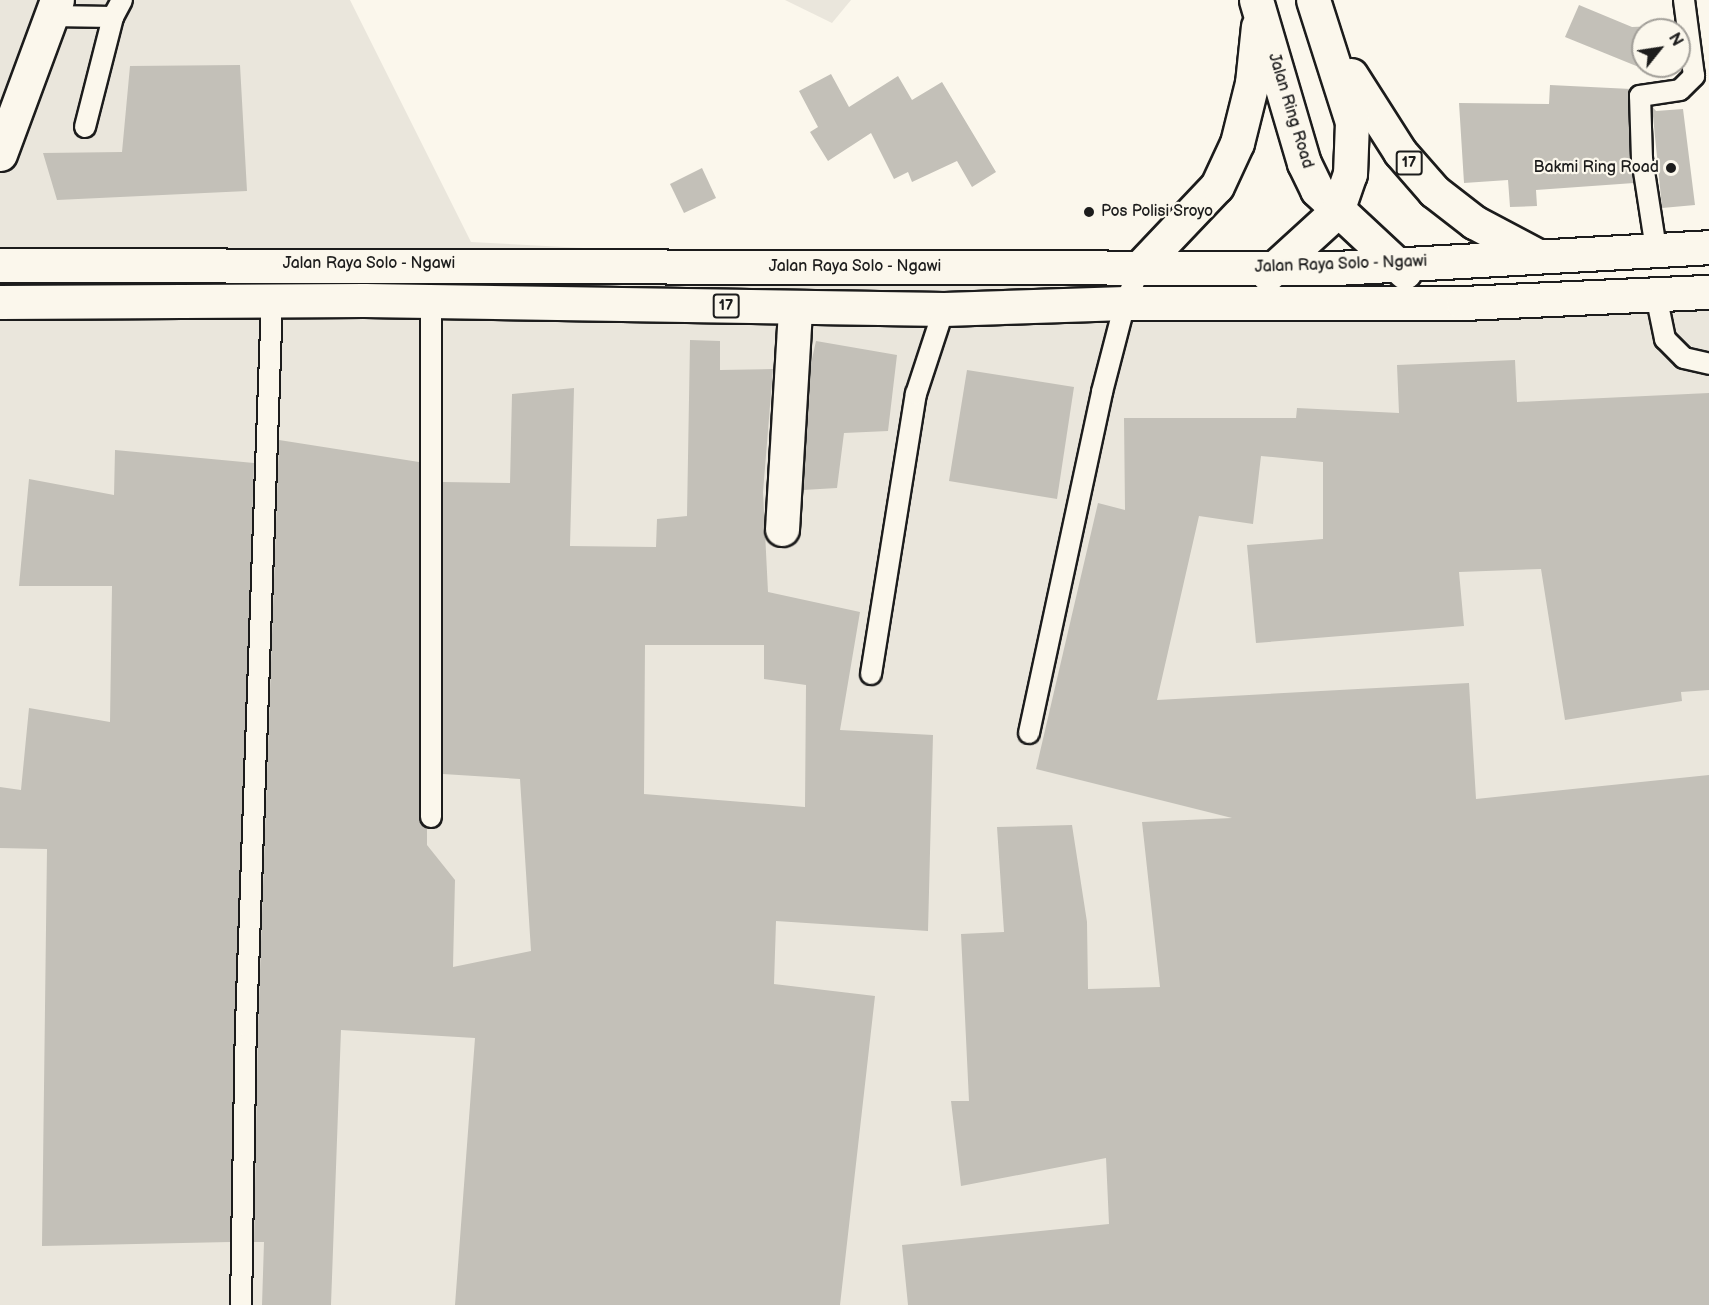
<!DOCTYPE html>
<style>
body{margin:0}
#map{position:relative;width:1709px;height:1305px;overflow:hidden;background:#fbf7ec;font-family:"Balsamiq Sans",sans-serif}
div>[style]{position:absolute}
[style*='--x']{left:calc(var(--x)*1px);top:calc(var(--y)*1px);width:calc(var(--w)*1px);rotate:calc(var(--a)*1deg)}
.built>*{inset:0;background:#eae6dc}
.building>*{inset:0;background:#c3c0b8}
.roads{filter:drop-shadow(2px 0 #1c1c1c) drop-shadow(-2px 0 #1c1c1c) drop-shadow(0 2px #1c1c1c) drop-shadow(0 -2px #1c1c1c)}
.lane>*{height:20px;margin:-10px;padding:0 10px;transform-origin:10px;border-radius:10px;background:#fbf7ec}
.street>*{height:33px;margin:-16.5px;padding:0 16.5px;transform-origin:16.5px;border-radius:16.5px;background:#fbf7ec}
.highway>*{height:33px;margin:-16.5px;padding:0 16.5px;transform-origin:16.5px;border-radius:16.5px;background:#fbf7ec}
.dots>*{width:16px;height:16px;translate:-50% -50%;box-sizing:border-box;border:3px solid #fbf7ec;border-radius:50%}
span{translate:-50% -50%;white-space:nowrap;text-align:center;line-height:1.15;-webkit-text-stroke:4.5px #fbf7ec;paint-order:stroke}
.shield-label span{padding:2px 4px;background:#fbf7ec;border:2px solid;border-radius:4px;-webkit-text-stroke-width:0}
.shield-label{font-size:15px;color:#1c1c1c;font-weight:700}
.street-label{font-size:16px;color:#1c1c1c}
.poi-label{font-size:16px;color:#1c1c1c}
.right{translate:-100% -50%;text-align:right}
.left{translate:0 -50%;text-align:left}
.north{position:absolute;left:1631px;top:18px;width:60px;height:60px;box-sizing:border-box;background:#fbf7ec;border:2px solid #a29f99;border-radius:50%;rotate:60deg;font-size:16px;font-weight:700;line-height:24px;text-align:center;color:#1c1c1c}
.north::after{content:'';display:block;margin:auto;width:21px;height:27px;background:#1c1c1c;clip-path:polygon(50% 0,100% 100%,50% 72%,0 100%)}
</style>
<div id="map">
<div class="built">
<i style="clip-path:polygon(0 0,350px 0,471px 242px,1709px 308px,1709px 1305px,0 1305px)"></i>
<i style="clip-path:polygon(785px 0,851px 0,832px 23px)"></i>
</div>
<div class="building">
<i style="clip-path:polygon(1579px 5px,1632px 27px,1655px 26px,1643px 30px,1643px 66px,1656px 66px,1656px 74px,1565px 37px)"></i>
<i style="clip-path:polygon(240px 65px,247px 191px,57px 200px,43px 153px,122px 152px,130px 66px)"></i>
<i style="clip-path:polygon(831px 74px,849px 107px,898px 76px,912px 100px,942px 82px,996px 172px,972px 187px,957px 161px,912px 182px,908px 172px,894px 179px,871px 133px,828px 161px,810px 132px,818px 127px,799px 91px)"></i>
<i style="clip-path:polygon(1550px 85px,1631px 89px,1634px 183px,1536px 190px,1537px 206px,1510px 207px,1508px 180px,1464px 183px,1459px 103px,1549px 104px)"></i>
<i style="clip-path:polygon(1652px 106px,1656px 111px,1683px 109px,1695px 205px,1662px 208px)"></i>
<i style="clip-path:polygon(702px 168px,716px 198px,684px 213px,670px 184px)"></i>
<i style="clip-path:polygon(evenodd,690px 340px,720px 341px,720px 370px,773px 369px,763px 492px,768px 592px,860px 612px,840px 730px,933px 735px,928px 931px,776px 921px,774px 984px,875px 996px,840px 1305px,455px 1305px,475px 1038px,341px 1030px,331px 1305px,262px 1305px,264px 1242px,254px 1242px,258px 1026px,279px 440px,419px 462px,419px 817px,427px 828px,427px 845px,455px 880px,453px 967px,531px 951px,520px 779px,443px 774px,443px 482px,510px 483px,512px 394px,574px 388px,570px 546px,656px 547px,657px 519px,687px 516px,690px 340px,645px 645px,764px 645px,764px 679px,806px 685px,805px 807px,644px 794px,645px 645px)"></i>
<i style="clip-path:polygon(816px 341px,897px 355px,888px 431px,844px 433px,837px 488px,803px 490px,810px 368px)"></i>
<i style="clip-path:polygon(1515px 360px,1517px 402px,1709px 393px,1709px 690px,1681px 692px,1682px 701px,1565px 720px,1541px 569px,1459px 572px,1464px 626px,1256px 643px,1247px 545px,1323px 539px,1323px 462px,1261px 456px,1253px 524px,1199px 516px,1157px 700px,1469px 683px,1476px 799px,1709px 775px,1709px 1305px,908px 1305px,902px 1245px,1109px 1224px,1106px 1158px,961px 1186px,951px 1101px,969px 1101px,961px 934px,1004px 932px,997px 827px,1072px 825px,1087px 922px,1088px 989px,1160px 987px,1142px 822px,1232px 818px,1036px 769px,1098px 503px,1125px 510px,1124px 418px,1296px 418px,1297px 408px,1399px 413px,1397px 365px)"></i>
<i style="clip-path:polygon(967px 370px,1074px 387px,1057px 499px,949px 481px)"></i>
<i style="clip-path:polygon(115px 450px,254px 463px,230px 1242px,42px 1246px,47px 849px,0 848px,0 787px,21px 790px,29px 708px,110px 722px,112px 586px,19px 586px,29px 479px,114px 495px)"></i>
</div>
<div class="roads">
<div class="lane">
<i style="--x:51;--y:16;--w:62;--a:0.9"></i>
<i style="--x:113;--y:17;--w:19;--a:-62"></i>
<i style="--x:85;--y:127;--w:114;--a:-75.7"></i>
<i style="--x:1656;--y:249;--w:91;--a:-98.8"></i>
<i style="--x:1642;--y:159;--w:63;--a:-91.8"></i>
<i style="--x:1640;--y:96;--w:40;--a:-8.5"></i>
<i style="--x:1680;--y:90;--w:20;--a:-45"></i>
<i style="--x:1694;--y:76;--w:77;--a:-97.5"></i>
<i style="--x:1656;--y:295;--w:45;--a:78.4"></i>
<i style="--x:1665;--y:339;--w:27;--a:45"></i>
<i style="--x:1684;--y:358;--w:26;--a:13"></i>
<i style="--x:871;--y:674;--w:284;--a:-80.9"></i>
<i style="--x:916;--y:394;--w:89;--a:-71.8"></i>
<i style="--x:1029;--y:733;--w:349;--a:-77.9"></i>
<i style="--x:1102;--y:392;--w:92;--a:-75.5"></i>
<i style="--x:1125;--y:303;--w:40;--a:-66.6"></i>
<i style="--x:431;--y:817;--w:516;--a:-90"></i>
<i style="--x:241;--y:1305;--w:279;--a:-89"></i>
<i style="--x:246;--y:1026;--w:726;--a:-87.95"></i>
</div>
<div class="street">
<i style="--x:0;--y:154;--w:164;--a:-69.7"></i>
<i style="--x:782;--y:529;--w:222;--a:-86.6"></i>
</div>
<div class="highway">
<i style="--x:1256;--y:0;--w:170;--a:73.6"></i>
<i style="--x:1304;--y:163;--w:30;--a:64"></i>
<i style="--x:1317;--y:190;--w:120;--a:43"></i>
<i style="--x:1351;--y:75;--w:91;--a:57.5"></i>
<i style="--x:1400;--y:152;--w:52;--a:48.9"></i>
<i style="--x:1434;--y:191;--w:51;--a:37.8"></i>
<i style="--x:1474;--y:222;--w:70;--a:28"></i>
<i style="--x:0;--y:265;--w:1336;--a:0.13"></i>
<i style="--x:1336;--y:268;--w:374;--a:-3.2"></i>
<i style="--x:1141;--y:266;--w:110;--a:-46.5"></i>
<i style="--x:1217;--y:186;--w:47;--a:-65.1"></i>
<i style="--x:1237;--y:143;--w:62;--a:-76"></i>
<i style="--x:1252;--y:83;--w:57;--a:-84"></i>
<i style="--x:1268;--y:274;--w:93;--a:-42.4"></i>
<i style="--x:1337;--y:211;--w:39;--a:-71"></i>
<i style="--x:1350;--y:174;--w:52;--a:-87.8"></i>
<i style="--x:1352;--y:122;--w:128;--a:-107.7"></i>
<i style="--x:0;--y:302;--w:364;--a:-0.3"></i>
<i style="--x:364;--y:300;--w:580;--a:0.89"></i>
<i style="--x:944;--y:309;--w:181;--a:-1.9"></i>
<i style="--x:1125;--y:303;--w:338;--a:0"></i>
<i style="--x:1463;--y:303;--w:246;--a:-2.6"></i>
</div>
</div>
<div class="dots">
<i style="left:1671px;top:168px;background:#1c1c1c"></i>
<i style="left:1089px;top:212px;background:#1c1c1c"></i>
</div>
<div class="shield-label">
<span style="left:1409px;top:163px">17</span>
<span style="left:726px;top:306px">17</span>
</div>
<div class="street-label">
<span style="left:1290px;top:111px;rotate:73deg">Jalan Ring Road</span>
<span style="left:369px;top:264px">Jalan Raya Solo - Ngawi</span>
<span style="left:1341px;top:265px;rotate:-2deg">Jalan Raya Solo - Ngawi</span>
<span style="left:855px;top:267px">Jalan Raya Solo - Ngawi</span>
</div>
<div class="poi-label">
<span class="right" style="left:1659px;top:168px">Bakmi Ring Road</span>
<span class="left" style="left:1101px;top:212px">Pos Polisi Sroyo</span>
</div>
<div class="north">N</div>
</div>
